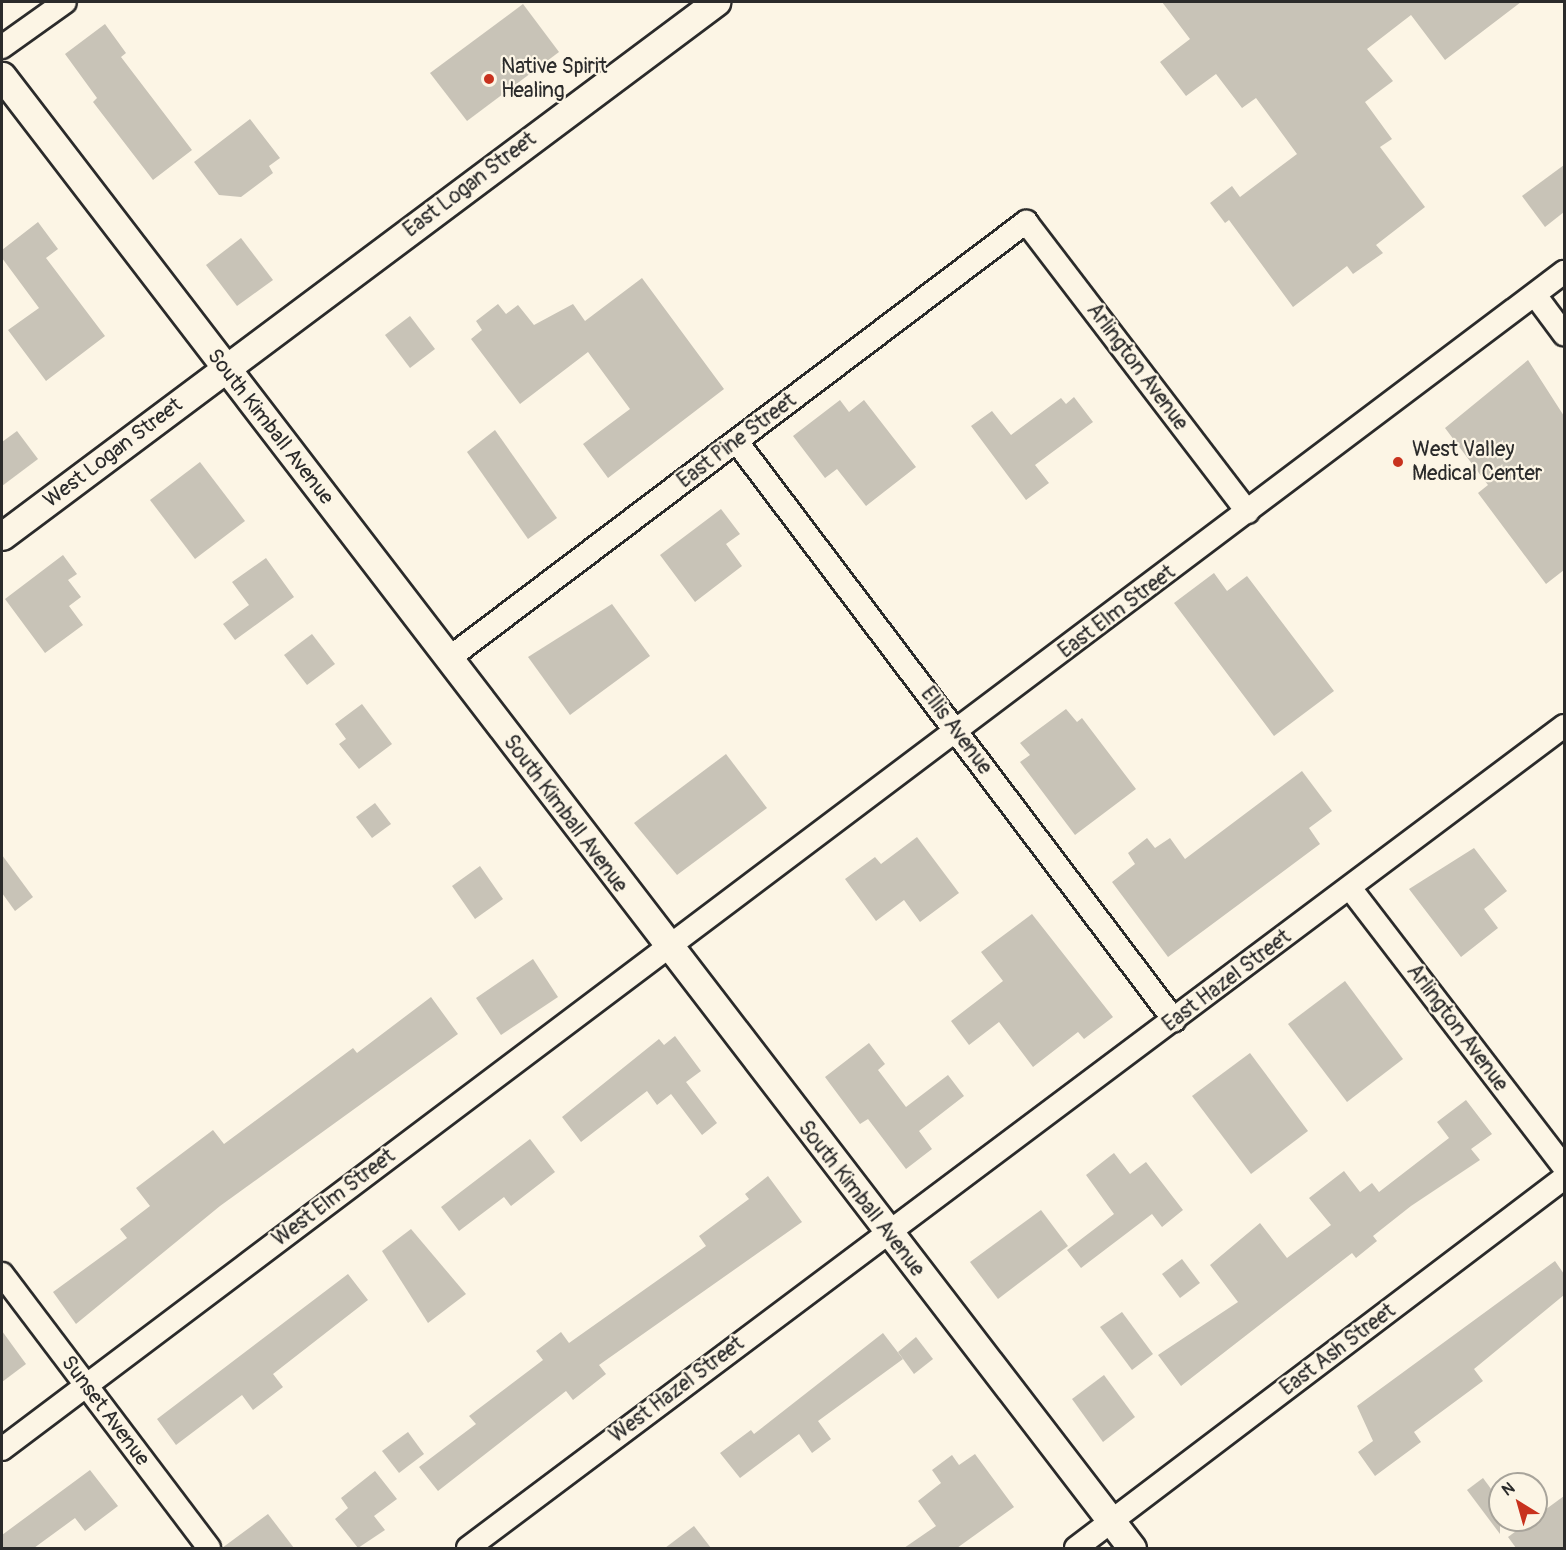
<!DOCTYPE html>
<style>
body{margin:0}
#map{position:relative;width:1566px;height:1550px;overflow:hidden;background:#fcf5e5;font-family:Pangolin,sans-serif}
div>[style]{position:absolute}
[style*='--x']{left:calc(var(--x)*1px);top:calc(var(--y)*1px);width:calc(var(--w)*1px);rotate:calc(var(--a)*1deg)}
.building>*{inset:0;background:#c8c3b7}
.roads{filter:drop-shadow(2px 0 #2b2b2b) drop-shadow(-2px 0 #2b2b2b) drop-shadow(0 2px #2b2b2b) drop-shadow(0 -2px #2b2b2b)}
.minor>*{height:22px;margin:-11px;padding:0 11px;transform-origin:11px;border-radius:11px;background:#fcf5e5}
.tertiary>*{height:27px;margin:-13.5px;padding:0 13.5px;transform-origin:13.5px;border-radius:13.5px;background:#fcf5e5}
.dots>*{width:16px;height:16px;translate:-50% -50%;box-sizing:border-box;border:3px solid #fcf5e5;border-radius:50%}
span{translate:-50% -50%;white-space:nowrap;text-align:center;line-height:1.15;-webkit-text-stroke:4.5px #fcf5e5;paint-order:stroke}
.poi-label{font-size:21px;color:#2b2b2b}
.left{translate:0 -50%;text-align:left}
.street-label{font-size:21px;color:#2b2b2b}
.frame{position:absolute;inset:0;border:3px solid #2b2b2b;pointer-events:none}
.north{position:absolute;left:1488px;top:1472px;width:60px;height:60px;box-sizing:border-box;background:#fcf5e5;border:2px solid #a8a49b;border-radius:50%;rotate:323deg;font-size:16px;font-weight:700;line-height:24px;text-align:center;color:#2b2b2b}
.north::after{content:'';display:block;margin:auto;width:21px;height:27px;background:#c8321e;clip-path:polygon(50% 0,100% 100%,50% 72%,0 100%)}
</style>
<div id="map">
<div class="building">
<i style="clip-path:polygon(1162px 2px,1521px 2px,1445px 60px,1411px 15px,1367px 49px,1393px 81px,1365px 102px,1392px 139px,1380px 147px,1425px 207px,1376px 245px,1383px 253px,1353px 274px,1347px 266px,1293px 307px,1229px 220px,1225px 223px,1210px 203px,1232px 186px,1240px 197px,1297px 154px,1256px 98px,1242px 108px,1216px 74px,1186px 96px,1160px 62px,1190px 39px)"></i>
<i style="clip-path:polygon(523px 4px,559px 52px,467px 121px,430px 73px)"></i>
<i style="clip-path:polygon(105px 24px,126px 53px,121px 57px,192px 150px,153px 180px,93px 102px,97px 98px,65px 54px)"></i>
<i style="clip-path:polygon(250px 119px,280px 158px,269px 166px,273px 173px,241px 197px,219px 195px,194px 162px)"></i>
<i style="clip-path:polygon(1564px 165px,1564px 212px,1545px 227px,1522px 196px)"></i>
<i style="clip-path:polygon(38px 222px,58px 249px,46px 258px,105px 336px,46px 381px,8px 330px,39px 308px,2px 258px,2px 250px)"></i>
<i style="clip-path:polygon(241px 238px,273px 280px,237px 306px,206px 265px)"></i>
<i style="clip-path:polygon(642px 278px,724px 389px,608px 478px,583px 444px,630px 409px,588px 352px,520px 404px,471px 339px,482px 330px,476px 321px,498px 304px,506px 314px,518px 305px,534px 325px,573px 304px,585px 321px)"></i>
<i style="clip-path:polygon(410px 316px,435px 349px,410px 368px,385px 335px)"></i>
<i style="clip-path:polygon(1528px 360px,1564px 416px,1564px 570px,1546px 584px,1478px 493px,1488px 485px,1445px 428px)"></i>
<i style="clip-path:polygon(1074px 397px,1093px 422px,1035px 465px,1049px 483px,1026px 500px,971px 426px,992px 411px,1011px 435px,1061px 398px,1066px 404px)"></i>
<i style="clip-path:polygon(840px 400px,849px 412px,864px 400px,916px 467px,866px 506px,837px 469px,825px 478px,793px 436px)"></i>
<i style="clip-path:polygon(495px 430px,557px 518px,528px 539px,467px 452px)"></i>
<i style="clip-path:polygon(17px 431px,38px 459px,2px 486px,2px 442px)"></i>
<i style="clip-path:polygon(200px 462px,245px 521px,195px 559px,150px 500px)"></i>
<i style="clip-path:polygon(721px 509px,740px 534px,726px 544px,742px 566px,695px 602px,660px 555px)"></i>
<i style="clip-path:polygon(63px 555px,77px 574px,68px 580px,81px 597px,69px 606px,83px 625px,45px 653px,5px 599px)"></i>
<i style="clip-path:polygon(266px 558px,294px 597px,235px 640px,223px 624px,249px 605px,232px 582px)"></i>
<i style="clip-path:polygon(1214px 573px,1227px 591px,1247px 576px,1334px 691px,1274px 736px,1174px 603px)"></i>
<i style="clip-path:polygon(612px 604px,650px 656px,570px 715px,528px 657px)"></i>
<i style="clip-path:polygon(312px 634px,335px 664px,307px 685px,284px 655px)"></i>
<i style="clip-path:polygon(362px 704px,392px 744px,359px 769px,339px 744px,346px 739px,335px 724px)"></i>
<i style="clip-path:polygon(1066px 709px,1077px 722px,1082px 718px,1136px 789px,1075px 835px,1020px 762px,1030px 755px,1020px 743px)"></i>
<i style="clip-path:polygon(726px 754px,767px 808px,677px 875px,634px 823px)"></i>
<i style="clip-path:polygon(1302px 771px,1332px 811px,1309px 828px,1320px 844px,1168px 957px,1112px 882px,1135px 864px,1128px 853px,1147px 838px,1155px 848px,1170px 838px,1185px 859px)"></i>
<i style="clip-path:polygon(375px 803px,391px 824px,372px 838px,356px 817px)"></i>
<i style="clip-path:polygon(917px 837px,959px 893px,920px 922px,904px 900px,876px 921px,845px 879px,875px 857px,881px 864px)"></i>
<i style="clip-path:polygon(1474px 848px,1507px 891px,1484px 909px,1498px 928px,1461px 957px,1409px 889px)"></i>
<i style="clip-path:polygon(2px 855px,33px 897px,15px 911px,2px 893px)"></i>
<i style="clip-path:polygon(480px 866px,503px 899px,475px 919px,452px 886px)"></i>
<i style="clip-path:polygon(1032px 914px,1113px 1017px,1084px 1039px,1078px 1032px,1033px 1067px,999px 1022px,969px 1045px,951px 1021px,1003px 981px,981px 952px)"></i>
<i style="clip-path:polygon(533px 959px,558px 997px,501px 1035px,476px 998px)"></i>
<i style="clip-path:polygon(1345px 981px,1403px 1059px,1347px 1102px,1288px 1024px)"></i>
<i style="clip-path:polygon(431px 997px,458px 1034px,220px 1206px,76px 1324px,53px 1292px,127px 1238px,120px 1229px,150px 1206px,136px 1188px,213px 1130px,224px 1144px,353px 1048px,357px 1053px)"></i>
<i style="clip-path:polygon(675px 1036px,701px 1071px,686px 1082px,717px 1123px,702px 1135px,671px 1094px,657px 1105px,647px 1091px,581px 1142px,562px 1117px,659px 1039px,664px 1045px)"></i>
<i style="clip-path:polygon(869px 1043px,885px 1064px,878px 1070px,906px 1107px,948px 1075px,964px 1096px,919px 1131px,932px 1149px,906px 1169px,868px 1119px,860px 1124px,825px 1077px)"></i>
<i style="clip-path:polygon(1250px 1053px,1308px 1131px,1251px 1174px,1192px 1096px)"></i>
<i style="clip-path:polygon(1466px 1100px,1492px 1134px,1471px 1149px,1480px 1160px,1411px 1206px,1373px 1236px,1377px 1241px,1356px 1258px,1352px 1253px,1181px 1386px,1158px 1355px,1238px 1302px,1210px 1265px,1260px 1223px,1287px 1258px,1331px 1225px,1309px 1198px,1344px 1171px,1360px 1192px,1372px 1183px,1379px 1192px,1449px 1138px,1437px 1122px)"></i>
<i style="clip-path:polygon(530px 1139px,555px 1172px,511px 1206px,504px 1197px,459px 1231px,441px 1207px)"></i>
<i style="clip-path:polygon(1114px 1153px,1130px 1174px,1146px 1162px,1183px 1210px,1162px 1227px,1152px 1214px,1081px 1268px,1067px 1250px,1114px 1214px,1086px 1175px)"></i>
<i style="clip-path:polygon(768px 1176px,802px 1222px,599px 1365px,606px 1374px,573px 1400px,566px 1391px,438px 1491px,419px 1467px,476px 1424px,469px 1416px,543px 1360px,536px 1351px,561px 1332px,569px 1343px,706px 1246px,699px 1236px,749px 1199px,745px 1194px)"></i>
<i style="clip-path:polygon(1041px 1210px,1068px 1246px,998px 1299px,970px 1262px)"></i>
<i style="clip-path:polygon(411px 1229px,466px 1294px,428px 1323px,382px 1251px)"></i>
<i style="clip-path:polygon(1182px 1259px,1200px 1283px,1180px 1298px,1162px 1274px)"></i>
<i style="clip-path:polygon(1555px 1261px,1564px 1274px,1564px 1295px,1474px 1369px,1483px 1381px,1414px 1432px,1421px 1442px,1375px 1476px,1358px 1452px,1373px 1441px,1357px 1406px)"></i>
<i style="clip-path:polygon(348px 1274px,368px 1300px,273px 1374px,283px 1387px,253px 1410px,242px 1395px,176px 1445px,157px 1419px)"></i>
<i style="clip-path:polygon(1122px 1312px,1153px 1354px,1132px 1370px,1100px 1327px)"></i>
<i style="clip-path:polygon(2px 1331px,26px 1364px,2px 1382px)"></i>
<i style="clip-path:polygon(883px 1333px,903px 1359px,818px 1421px,831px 1439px,812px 1453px,799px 1434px,740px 1478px,720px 1453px,751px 1430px,754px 1434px)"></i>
<i style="clip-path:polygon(916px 1337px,933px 1359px,914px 1374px,898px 1352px)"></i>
<i style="clip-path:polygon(1104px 1375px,1135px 1417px,1103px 1442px,1072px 1399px)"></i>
<i style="clip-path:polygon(408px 1432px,424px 1454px,399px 1473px,382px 1451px)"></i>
<i style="clip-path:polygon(975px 1454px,1014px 1507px,957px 1548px,904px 1548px,936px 1526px,918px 1501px,941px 1483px,932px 1470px,952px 1455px,959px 1465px)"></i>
<i style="clip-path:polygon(90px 1470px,118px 1506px,85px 1531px,75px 1518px,34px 1548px,2px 1548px,2px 1535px)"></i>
<i style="clip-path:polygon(375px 1471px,397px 1499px,374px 1516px,385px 1530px,358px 1548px,335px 1519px,348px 1508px,341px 1498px)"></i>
<i style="clip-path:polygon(1483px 1478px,1500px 1501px,1500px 1534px,1467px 1490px)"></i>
<i style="clip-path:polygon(1564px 1496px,1564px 1548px,1516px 1548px,1508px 1537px)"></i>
<i style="clip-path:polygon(268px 1514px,294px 1548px,222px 1548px)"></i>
<i style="clip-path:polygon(694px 1526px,711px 1548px,665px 1548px)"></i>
</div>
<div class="roads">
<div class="minor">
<i style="--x:2;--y:47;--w:77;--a:-35.5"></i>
<i style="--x:1535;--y:295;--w:49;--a:53.4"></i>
<i style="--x:737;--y:442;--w:725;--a:52.91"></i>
<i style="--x:448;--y:659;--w:725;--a:-37.09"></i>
<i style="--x:1026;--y:222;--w:365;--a:52.6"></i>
<i style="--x:1350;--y:888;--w:352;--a:52.5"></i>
<i style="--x:2;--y:1274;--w:343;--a:52.9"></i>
<i style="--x:2;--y:1449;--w:1956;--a:-37"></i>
<i style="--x:468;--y:1548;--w:1370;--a:-36.87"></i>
<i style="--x:1076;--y:1548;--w:612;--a:-37.17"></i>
</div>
<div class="tertiary">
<i style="--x:2;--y:76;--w:1856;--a:52.49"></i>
<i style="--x:2;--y:536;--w:892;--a:-36.79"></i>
</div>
</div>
<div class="dots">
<i style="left:489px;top:79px;background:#c8321e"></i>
<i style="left:1398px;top:462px;background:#c8321e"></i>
</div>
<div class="poi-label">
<span class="left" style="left:501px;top:79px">Native Spirit<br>Healing</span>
<span class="left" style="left:1412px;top:462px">West Valley<br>Medical Center</span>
</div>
<div class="street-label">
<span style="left:470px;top:185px;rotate:-37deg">East Logan Street</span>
<span style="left:1137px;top:367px;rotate:53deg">Arlington Avenue</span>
<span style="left:270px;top:427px;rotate:52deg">South Kimball Avenue</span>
<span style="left:737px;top:441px;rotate:-37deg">East Pine Street</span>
<span style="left:113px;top:453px;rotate:-37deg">West Logan Street</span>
<span style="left:1117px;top:612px;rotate:-37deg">East Elm Street</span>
<span style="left:956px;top:731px;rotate:53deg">Ellis Avenue</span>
<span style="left:565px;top:814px;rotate:53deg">South Kimball Avenue</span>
<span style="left:1227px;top:981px;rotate:-37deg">East Hazel Street</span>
<span style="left:1457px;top:1028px;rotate:53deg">Arlington Avenue</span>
<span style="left:334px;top:1198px;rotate:-37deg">West Elm Street</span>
<span style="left:861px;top:1199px;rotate:52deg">South Kimball Avenue</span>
<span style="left:1338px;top:1350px;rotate:-37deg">East Ash Street</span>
<span style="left:677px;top:1390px;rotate:-37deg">West Hazel Street</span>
<span style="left:105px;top:1411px;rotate:53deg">Sunset Avenue</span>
</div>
<div class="frame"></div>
<div class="north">N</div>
</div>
